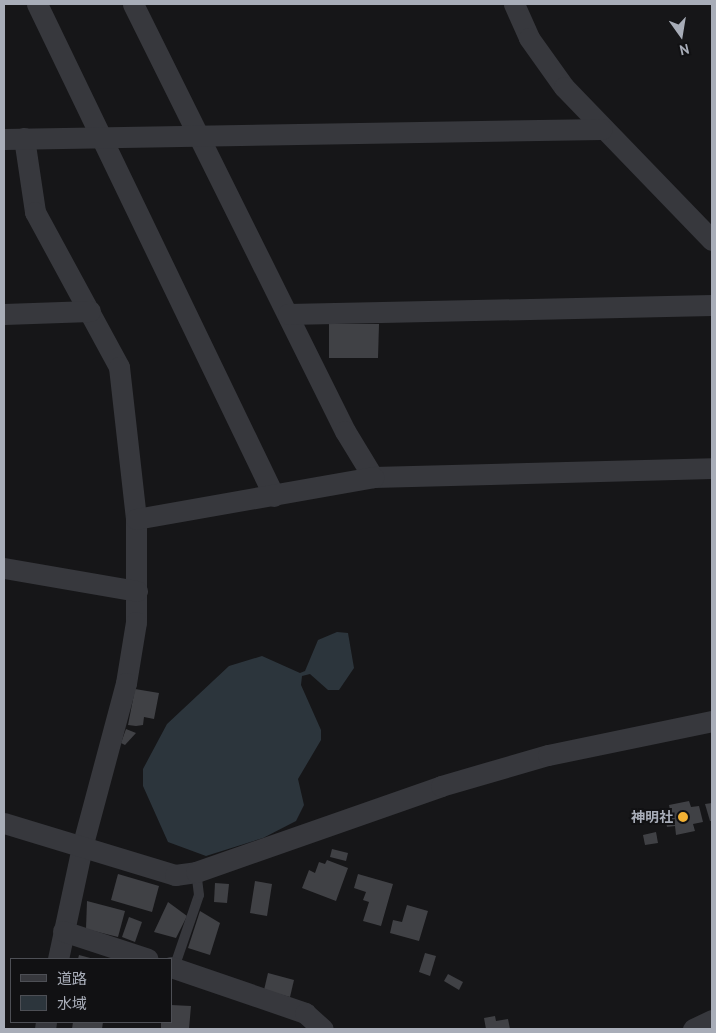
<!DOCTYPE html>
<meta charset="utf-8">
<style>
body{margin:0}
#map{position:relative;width:716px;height:1033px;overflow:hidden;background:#161618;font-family:"PT Sans","Noto Sans JP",sans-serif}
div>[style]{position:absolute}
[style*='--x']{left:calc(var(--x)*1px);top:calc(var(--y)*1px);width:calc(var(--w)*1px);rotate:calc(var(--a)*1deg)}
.water>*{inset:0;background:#2c353c}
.building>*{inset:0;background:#404145}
.service>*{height:10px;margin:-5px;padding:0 5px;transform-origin:5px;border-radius:5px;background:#37383d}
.minor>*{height:21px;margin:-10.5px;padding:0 10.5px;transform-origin:10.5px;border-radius:10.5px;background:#37383d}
.dots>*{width:14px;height:14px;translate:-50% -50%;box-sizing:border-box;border:2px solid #111113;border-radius:50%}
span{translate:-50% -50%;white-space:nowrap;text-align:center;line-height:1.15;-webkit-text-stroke:4px #111113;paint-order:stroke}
.poi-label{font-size:14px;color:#a8adb8;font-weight:700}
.right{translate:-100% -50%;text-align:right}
.frame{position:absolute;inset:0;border:5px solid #a8adb8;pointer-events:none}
.legend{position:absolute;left:10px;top:958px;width:162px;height:65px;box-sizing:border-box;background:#111113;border:1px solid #4d4f55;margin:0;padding:6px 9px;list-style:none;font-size:15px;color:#a8adb8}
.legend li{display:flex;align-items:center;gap:10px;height:25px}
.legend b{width:25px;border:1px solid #4d4f55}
.north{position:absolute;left:656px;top:10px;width:50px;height:50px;-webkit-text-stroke:4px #111113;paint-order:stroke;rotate:167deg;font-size:14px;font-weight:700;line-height:20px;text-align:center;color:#a8adb8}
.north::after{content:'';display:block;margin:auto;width:18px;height:22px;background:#a8adb8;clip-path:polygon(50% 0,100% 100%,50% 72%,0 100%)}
</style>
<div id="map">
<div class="water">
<i style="clip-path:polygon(337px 632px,348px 633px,354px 668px,339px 690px,328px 690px,310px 674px,302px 676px,301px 685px,321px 730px,321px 740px,298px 779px,304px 805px,296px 821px,263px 838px,206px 856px,168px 842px,143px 786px,143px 769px,167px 724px,229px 666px,262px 656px,300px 673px,305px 671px,318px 640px)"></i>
</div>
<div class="building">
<i style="clip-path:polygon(329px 324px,379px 324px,378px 358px,329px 358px)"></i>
<i style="clip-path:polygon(135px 689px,159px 693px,154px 719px,144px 717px,143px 725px,136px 726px,128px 725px)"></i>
<i style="clip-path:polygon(126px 729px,136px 733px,125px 745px,121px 743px)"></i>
<i style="clip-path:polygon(689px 801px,691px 807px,699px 806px,703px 822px,693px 824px,695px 831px,676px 835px,675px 826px,667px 827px,664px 811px,670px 810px,669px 805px)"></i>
<i style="clip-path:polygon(712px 803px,712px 821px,710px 821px,705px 804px)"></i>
<i style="clip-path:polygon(656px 832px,658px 843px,645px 845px,643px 835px)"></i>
<i style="clip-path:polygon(332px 849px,348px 853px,346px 861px,330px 857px)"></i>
<i style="clip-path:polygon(327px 860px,348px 868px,336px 901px,302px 888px,309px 870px,315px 873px,319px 862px,325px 864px)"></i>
<i style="clip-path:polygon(118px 874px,159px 886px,152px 912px,111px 900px)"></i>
<i style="clip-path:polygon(358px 874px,393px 884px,381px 926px,363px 921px,369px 902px,363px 900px,366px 892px,354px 888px)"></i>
<i style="clip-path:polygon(255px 881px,272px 884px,267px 916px,250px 913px)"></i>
<i style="clip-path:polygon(215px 883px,229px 884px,227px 903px,214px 902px)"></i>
<i style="clip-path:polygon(87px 901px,125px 911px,118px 937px,86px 929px)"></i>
<i style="clip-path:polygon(168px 902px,187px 916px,176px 938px,154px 932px)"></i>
<i style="clip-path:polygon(407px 905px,428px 911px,419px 941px,390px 933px,393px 920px,402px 922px)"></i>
<i style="clip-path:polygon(200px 911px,220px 923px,210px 955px,188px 948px)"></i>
<i style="clip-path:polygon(129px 917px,142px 922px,135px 942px,122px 937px)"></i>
<i style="clip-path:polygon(425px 953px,436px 956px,430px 976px,419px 972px)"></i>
<i style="clip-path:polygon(79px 955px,94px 959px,78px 959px)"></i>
<i style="clip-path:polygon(268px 973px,294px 980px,290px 997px,264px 990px)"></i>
<i style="clip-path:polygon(448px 974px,463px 982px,459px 990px,444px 981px)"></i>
<i style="clip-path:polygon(171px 1005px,191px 1006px,189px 1029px,161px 1029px,161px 1022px,171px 1022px)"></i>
<i style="clip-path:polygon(495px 1016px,496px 1021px,508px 1019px,510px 1029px,486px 1029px,484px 1018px)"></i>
<i style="clip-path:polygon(73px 1022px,103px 1022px,102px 1029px,72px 1029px)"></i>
</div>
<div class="service">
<i style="--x:174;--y:968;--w:77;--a:-71.1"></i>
<i style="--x:199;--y:895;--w:23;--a:-97"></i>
</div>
<div class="minor">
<i style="--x:37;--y:4;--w:546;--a:64.28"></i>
<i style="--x:133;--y:4;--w:477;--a:63.6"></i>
<i style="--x:345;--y:431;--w:54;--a:58.7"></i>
<i style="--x:373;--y:477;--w:339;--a:-1.5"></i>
<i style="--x:514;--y:4;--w:37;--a:66"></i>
<i style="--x:529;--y:38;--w:60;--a:54.5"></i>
<i style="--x:564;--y:87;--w:213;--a:46"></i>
<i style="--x:24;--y:138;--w:75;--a:81.5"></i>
<i style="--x:35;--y:212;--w:176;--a:61.5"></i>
<i style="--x:119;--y:367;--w:153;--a:83.6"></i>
<i style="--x:136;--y:519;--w:103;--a:90"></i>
<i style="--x:136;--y:622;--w:62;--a:99.3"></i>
<i style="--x:126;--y:683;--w:170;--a:105"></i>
<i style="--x:82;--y:847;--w:115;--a:102.1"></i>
<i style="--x:4;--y:139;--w:598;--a:-0.96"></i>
<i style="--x:4;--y:314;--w:86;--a:-2"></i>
<i style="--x:288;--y:314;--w:424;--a:-1.2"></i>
<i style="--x:136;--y:519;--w:241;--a:-10"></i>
<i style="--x:4;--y:568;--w:135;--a:9.8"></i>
<i style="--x:4;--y:823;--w:179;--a:16.9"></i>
<i style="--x:175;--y:875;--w:21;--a:-8"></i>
<i style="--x:196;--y:872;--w:260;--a:-19.3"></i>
<i style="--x:441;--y:786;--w:111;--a:-16.2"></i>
<i style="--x:548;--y:755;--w:167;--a:-11.7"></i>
<i style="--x:63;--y:931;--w:89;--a:18.2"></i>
<i style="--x:171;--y:967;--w:142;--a:18.9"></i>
<i style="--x:305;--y:1013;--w:24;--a:42"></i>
<i style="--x:45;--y:1029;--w:7;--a:-82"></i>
<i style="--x:693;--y:1029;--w:21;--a:-25"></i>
</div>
<div class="dots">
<i style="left:683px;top:817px;background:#f2b134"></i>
</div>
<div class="poi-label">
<span class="right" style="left:673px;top:817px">神明社</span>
</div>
<div class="frame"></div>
<ul class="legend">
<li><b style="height:6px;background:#37383d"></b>道路</li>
<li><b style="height:14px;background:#2c353c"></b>水域</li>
</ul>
<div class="north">N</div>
</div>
